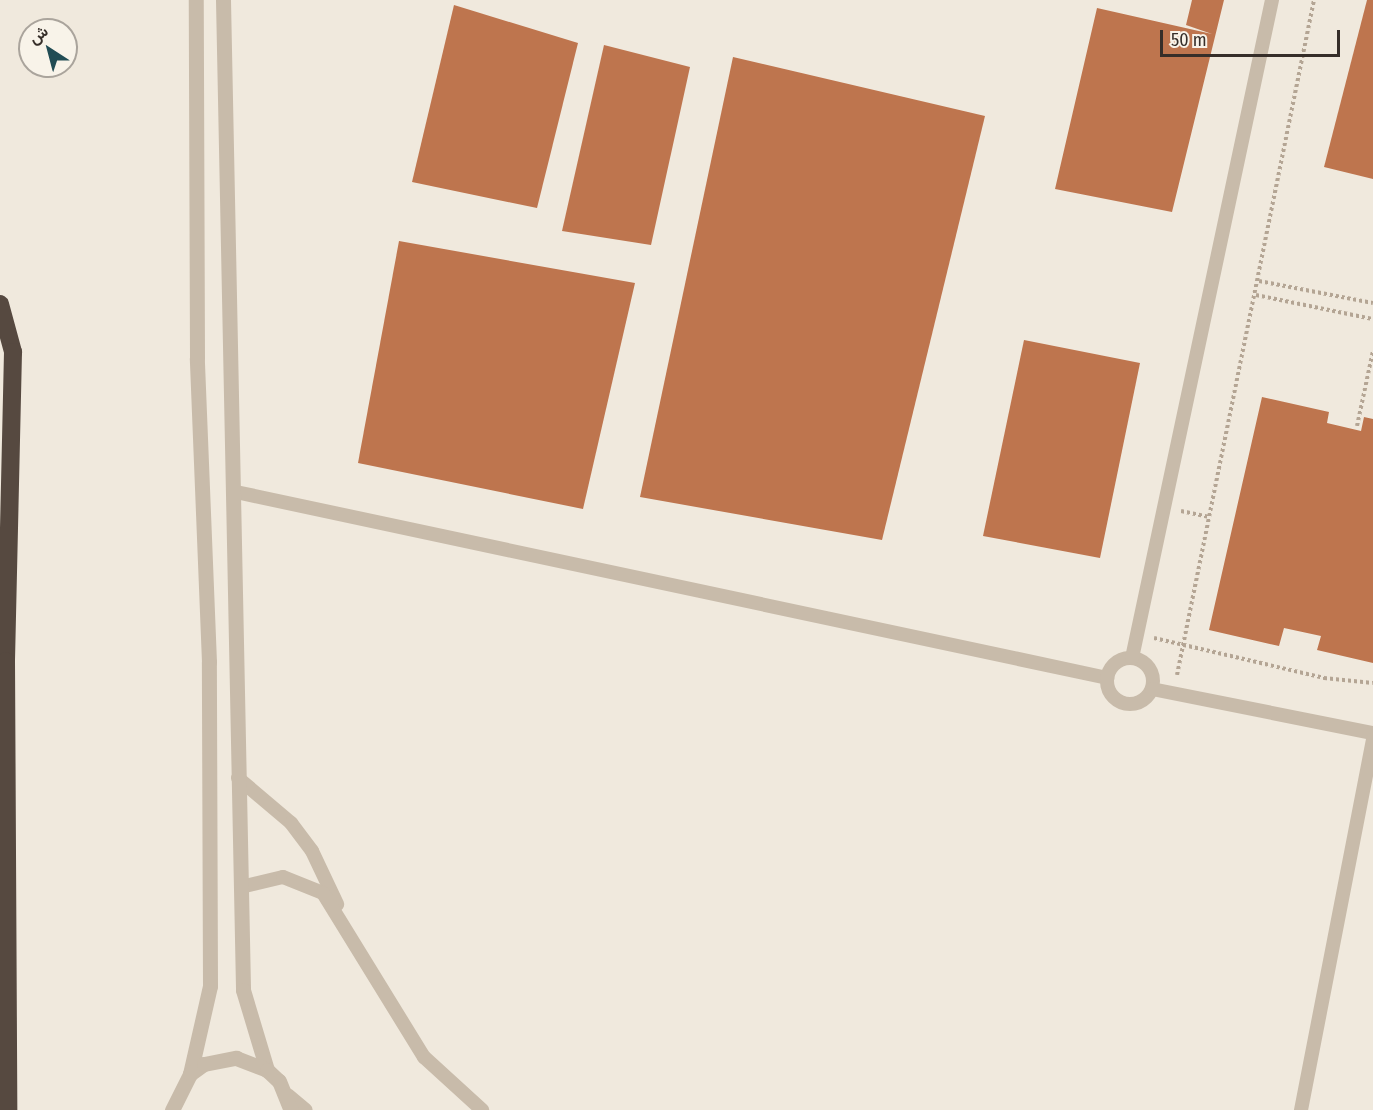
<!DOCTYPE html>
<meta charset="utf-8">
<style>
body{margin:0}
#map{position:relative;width:1373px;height:1110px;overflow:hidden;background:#f0e9dd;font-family:"Fira Sans Condensed",Vazirmatn,sans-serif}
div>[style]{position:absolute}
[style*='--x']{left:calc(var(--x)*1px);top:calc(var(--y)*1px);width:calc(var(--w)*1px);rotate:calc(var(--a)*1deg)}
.building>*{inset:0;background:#be754e}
.path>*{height:4px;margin-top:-2px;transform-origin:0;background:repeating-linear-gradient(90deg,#b4a594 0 3px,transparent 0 6px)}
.service>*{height:14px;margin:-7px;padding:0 7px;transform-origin:7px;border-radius:7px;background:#c8bbaa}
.service>.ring{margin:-7px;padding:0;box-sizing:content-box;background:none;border:14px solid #c8bbaa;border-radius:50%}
.minor>*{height:15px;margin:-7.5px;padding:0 7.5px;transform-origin:7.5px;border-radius:7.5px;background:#c8bbaa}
.tertiary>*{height:15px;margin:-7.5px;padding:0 7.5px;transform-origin:7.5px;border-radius:7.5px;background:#c8bbaa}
.motorway>*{height:18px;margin:-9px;padding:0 9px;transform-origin:9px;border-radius:9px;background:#564940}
span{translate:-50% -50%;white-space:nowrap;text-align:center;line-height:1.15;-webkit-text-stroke:6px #f8f3e9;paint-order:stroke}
.north{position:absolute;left:18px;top:18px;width:60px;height:60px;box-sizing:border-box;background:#f8f3e9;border:2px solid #aaa49c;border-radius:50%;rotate:324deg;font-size:16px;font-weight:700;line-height:24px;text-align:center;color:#362e29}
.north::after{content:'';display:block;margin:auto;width:21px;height:27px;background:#214c54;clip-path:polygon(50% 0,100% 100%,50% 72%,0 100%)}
.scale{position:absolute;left:1160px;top:30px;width:180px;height:27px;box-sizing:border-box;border:3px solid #362e29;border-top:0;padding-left:8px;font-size:18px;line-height:21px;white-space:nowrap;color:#362e29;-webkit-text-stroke:4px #f8f3e9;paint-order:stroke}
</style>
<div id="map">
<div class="building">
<i style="clip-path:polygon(1192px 0,1224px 0,1172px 212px,1055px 189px,1097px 8px,1212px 34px,1186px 25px)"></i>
<i style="clip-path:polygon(1367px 0,1373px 0,1373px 179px,1324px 167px)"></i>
<i style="clip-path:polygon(454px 5px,578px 43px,537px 208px,412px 182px)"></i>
<i style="clip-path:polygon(604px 45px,690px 67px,651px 245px,562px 231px)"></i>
<i style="clip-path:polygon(733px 57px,985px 116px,882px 540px,640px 497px)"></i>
<i style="clip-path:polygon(399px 241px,635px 283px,583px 509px,358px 463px)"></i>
<i style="clip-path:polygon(1024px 340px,1140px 363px,1100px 558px,983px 536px)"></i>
<i style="clip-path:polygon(1262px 397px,1329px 412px,1327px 423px,1361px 431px,1364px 417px,1373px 419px,1373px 663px,1317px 650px,1321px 636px,1284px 628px,1279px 646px,1209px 630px)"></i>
</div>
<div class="path">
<i style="--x:1259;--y:281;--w:116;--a:10.9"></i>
<i style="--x:1256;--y:295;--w:119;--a:11.6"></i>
<i style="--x:1357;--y:426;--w:77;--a:-78"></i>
<i style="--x:1181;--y:511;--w:29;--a:12"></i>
<i style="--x:1154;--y:638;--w:175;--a:13.2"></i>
<i style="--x:1324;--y:678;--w:49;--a:5.8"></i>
<i style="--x:1177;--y:675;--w:689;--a:-78.53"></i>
</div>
<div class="service">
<i style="--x:236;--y:492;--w:891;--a:12.05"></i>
<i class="ring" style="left:1107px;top:658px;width:32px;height:32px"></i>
<i style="--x:1132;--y:658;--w:673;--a:-77.99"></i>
<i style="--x:1152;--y:689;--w:225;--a:11.3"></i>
<i style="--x:238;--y:778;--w:70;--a:40.3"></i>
<i style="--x:291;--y:823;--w:35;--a:53"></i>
<i style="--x:312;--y:851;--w:59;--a:64.7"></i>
<i style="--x:241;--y:887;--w:43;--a:-13.4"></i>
<i style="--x:283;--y:877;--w:43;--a:21.8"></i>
<i style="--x:323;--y:893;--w:193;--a:58.4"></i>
<i style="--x:424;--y:1057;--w:79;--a:42.4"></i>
<i style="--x:1301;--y:1110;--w:377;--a:-79"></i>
</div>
<div class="minor">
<i style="--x:287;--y:1095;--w:23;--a:40"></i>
</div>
<div class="tertiary">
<i style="--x:223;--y:0;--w:990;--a:88.84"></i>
<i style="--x:243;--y:990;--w:84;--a:73.3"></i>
<i style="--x:190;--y:1074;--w:90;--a:-77.2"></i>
<i style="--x:210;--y:986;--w:324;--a:-90.2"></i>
<i style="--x:209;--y:662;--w:304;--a:-92.3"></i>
<i style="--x:197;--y:358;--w:358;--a:-90.2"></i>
<i style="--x:172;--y:1110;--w:40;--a:-63.4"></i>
<i style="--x:190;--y:1074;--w:17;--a:-36"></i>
<i style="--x:204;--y:1064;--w:33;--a:-11"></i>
<i style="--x:236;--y:1058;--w:33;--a:21"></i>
<i style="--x:267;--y:1070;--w:16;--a:43"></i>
<i style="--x:279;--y:1081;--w:31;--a:68"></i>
</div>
<div class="motorway">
<i style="--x:0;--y:304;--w:50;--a:74.8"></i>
<i style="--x:13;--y:352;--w:309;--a:91.3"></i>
<i style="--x:6;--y:661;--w:449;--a:89.7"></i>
</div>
<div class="north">ش</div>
<div class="scale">50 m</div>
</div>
